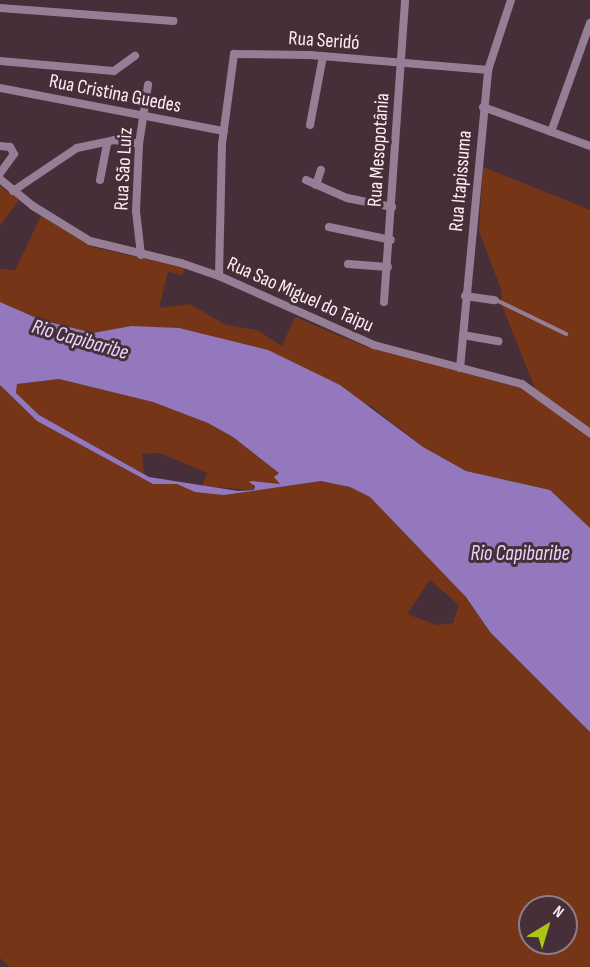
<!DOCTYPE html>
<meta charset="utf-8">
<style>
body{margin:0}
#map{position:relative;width:590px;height:967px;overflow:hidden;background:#462f39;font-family:"Sofia Sans Condensed",sans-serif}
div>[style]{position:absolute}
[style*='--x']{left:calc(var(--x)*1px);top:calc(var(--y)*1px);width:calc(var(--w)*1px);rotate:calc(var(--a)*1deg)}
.green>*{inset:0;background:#763517}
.water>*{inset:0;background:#9378be}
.lane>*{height:4px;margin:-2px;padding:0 2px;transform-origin:2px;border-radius:2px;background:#977e97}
.street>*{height:8px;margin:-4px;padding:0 4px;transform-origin:4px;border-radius:4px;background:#977e97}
span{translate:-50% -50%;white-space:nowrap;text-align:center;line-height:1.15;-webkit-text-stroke:6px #462f39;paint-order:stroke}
.street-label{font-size:20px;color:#fdeef4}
.water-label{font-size:21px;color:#e5d7fe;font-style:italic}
.north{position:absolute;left:518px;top:895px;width:60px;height:60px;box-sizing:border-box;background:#462f39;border:2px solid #8f7b84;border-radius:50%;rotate:38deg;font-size:16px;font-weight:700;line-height:24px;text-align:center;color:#fdeef4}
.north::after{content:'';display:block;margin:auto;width:21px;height:27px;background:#abc615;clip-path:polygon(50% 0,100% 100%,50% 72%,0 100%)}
</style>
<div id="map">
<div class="green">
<i style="clip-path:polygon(483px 167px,590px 210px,590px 430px,536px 391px,501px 303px,502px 292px,479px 231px)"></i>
<i style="clip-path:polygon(0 186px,19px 200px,0 225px)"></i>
<i style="clip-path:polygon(41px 216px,92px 247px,185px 268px,182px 275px,168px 272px,159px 308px,190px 304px,226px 325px,257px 330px,282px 346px,295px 317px,364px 346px,524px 389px,590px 436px,590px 528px,550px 490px,466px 471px,423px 447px,371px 406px,131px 326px,93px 333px,41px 320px,0 302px,0 269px,15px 270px)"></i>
<i style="clip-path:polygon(59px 379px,153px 402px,208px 423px,233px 437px,280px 474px,280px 484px,252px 481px,254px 490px,202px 486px,207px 473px,160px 453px,142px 454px,144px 474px,39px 415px,16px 393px,17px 384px)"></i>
<i style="clip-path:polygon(evenodd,0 385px,37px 421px,153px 484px,177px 484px,224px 495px,321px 481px,350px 487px,370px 497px,387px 512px,466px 597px,490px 632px,590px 732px,590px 967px,9px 967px,0 958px,0 385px,430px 580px,459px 605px,453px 623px,437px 625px,407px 614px,430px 580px,0 385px,530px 907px,566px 907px,566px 943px,530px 943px,530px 907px)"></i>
</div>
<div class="water">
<i style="clip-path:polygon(evenodd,0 302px,41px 320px,93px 333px,131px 326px,179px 328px,268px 350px,340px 385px,423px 447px,466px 471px,550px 490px,590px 528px,590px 732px,490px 632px,466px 597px,370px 497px,350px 487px,321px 481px,224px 495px,195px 492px,177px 484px,153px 484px,37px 421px,0 385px,0 302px,59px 379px,153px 402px,208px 423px,233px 437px,279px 473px,274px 477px,280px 484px,252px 481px,249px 482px,255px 486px,254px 490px,238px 491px,149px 477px,39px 415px,16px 393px,17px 384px,59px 379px)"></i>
</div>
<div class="lane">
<i style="--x:496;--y:300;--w:78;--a:25.9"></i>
</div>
<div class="street">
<i style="--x:0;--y:8;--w:174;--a:4.3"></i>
<i style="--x:0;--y:61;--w:114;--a:5"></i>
<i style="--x:114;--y:71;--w:26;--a:-36"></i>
<i style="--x:0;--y:88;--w:228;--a:10.9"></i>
<i style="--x:483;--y:107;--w:114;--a:20"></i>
<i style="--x:310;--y:125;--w:70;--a:-79.3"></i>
<i style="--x:551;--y:132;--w:116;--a:-70.3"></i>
<i style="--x:0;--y:146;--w:10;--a:6"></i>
<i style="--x:10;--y:147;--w:8;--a:60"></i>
<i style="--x:14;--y:154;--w:24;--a:126"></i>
<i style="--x:0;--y:179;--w:43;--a:39.3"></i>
<i style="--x:33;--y:206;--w:67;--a:31.6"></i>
<i style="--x:90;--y:241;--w:94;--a:13.6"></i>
<i style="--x:181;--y:263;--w:40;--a:18.9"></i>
<i style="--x:219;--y:276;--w:170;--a:24"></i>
<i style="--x:374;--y:345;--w:153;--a:14.8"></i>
<i style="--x:522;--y:384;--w:84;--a:35.8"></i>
<i style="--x:100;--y:180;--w:37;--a:-79"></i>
<i style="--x:306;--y:180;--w:45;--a:23.7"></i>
<i style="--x:347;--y:198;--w:46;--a:11.3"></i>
<i style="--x:316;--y:185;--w:16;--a:-72"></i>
<i style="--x:13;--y:191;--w:77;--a:-33.9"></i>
<i style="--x:77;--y:148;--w:38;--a:-12"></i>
<i style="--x:114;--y:140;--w:25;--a:9"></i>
<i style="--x:329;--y:227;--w:63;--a:11.8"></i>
<i style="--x:141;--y:255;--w:44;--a:-96.5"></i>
<i style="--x:136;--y:211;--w:67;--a:-87.4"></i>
<i style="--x:139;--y:144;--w:60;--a:-81.3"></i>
<i style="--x:348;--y:264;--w:40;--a:4.3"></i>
<i style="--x:219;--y:276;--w:132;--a:-88.7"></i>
<i style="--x:222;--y:144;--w:91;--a:-82.4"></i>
<i style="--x:234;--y:54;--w:76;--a:0.8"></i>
<i style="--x:310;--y:55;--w:179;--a:4.8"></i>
<i style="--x:465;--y:296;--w:30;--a:8"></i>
<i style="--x:384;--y:302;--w:303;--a:-86"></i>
<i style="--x:463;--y:335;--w:36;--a:10"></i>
<i style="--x:460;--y:368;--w:299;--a:-84.6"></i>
<i style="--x:488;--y:70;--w:74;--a:-71.8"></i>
</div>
<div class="street-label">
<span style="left:324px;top:41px;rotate:4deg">Rua Seridó</span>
<span style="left:115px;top:94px;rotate:11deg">Rua Cristina Guedes</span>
<span style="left:379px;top:150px;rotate:-86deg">Rua Mesopotânia</span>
<span style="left:124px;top:169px;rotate:-87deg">Rua São Luiz</span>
<span style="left:461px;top:181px;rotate:-85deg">Rua Itapissuma</span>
<span style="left:300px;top:295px;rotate:24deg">Rua Sao Miguel do Taipu</span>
</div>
<div class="water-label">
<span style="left:80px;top:340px;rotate:16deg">Rio Capibaribe</span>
<span style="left:520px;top:554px">Rio Capibaribe</span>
</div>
<div class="north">N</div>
</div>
